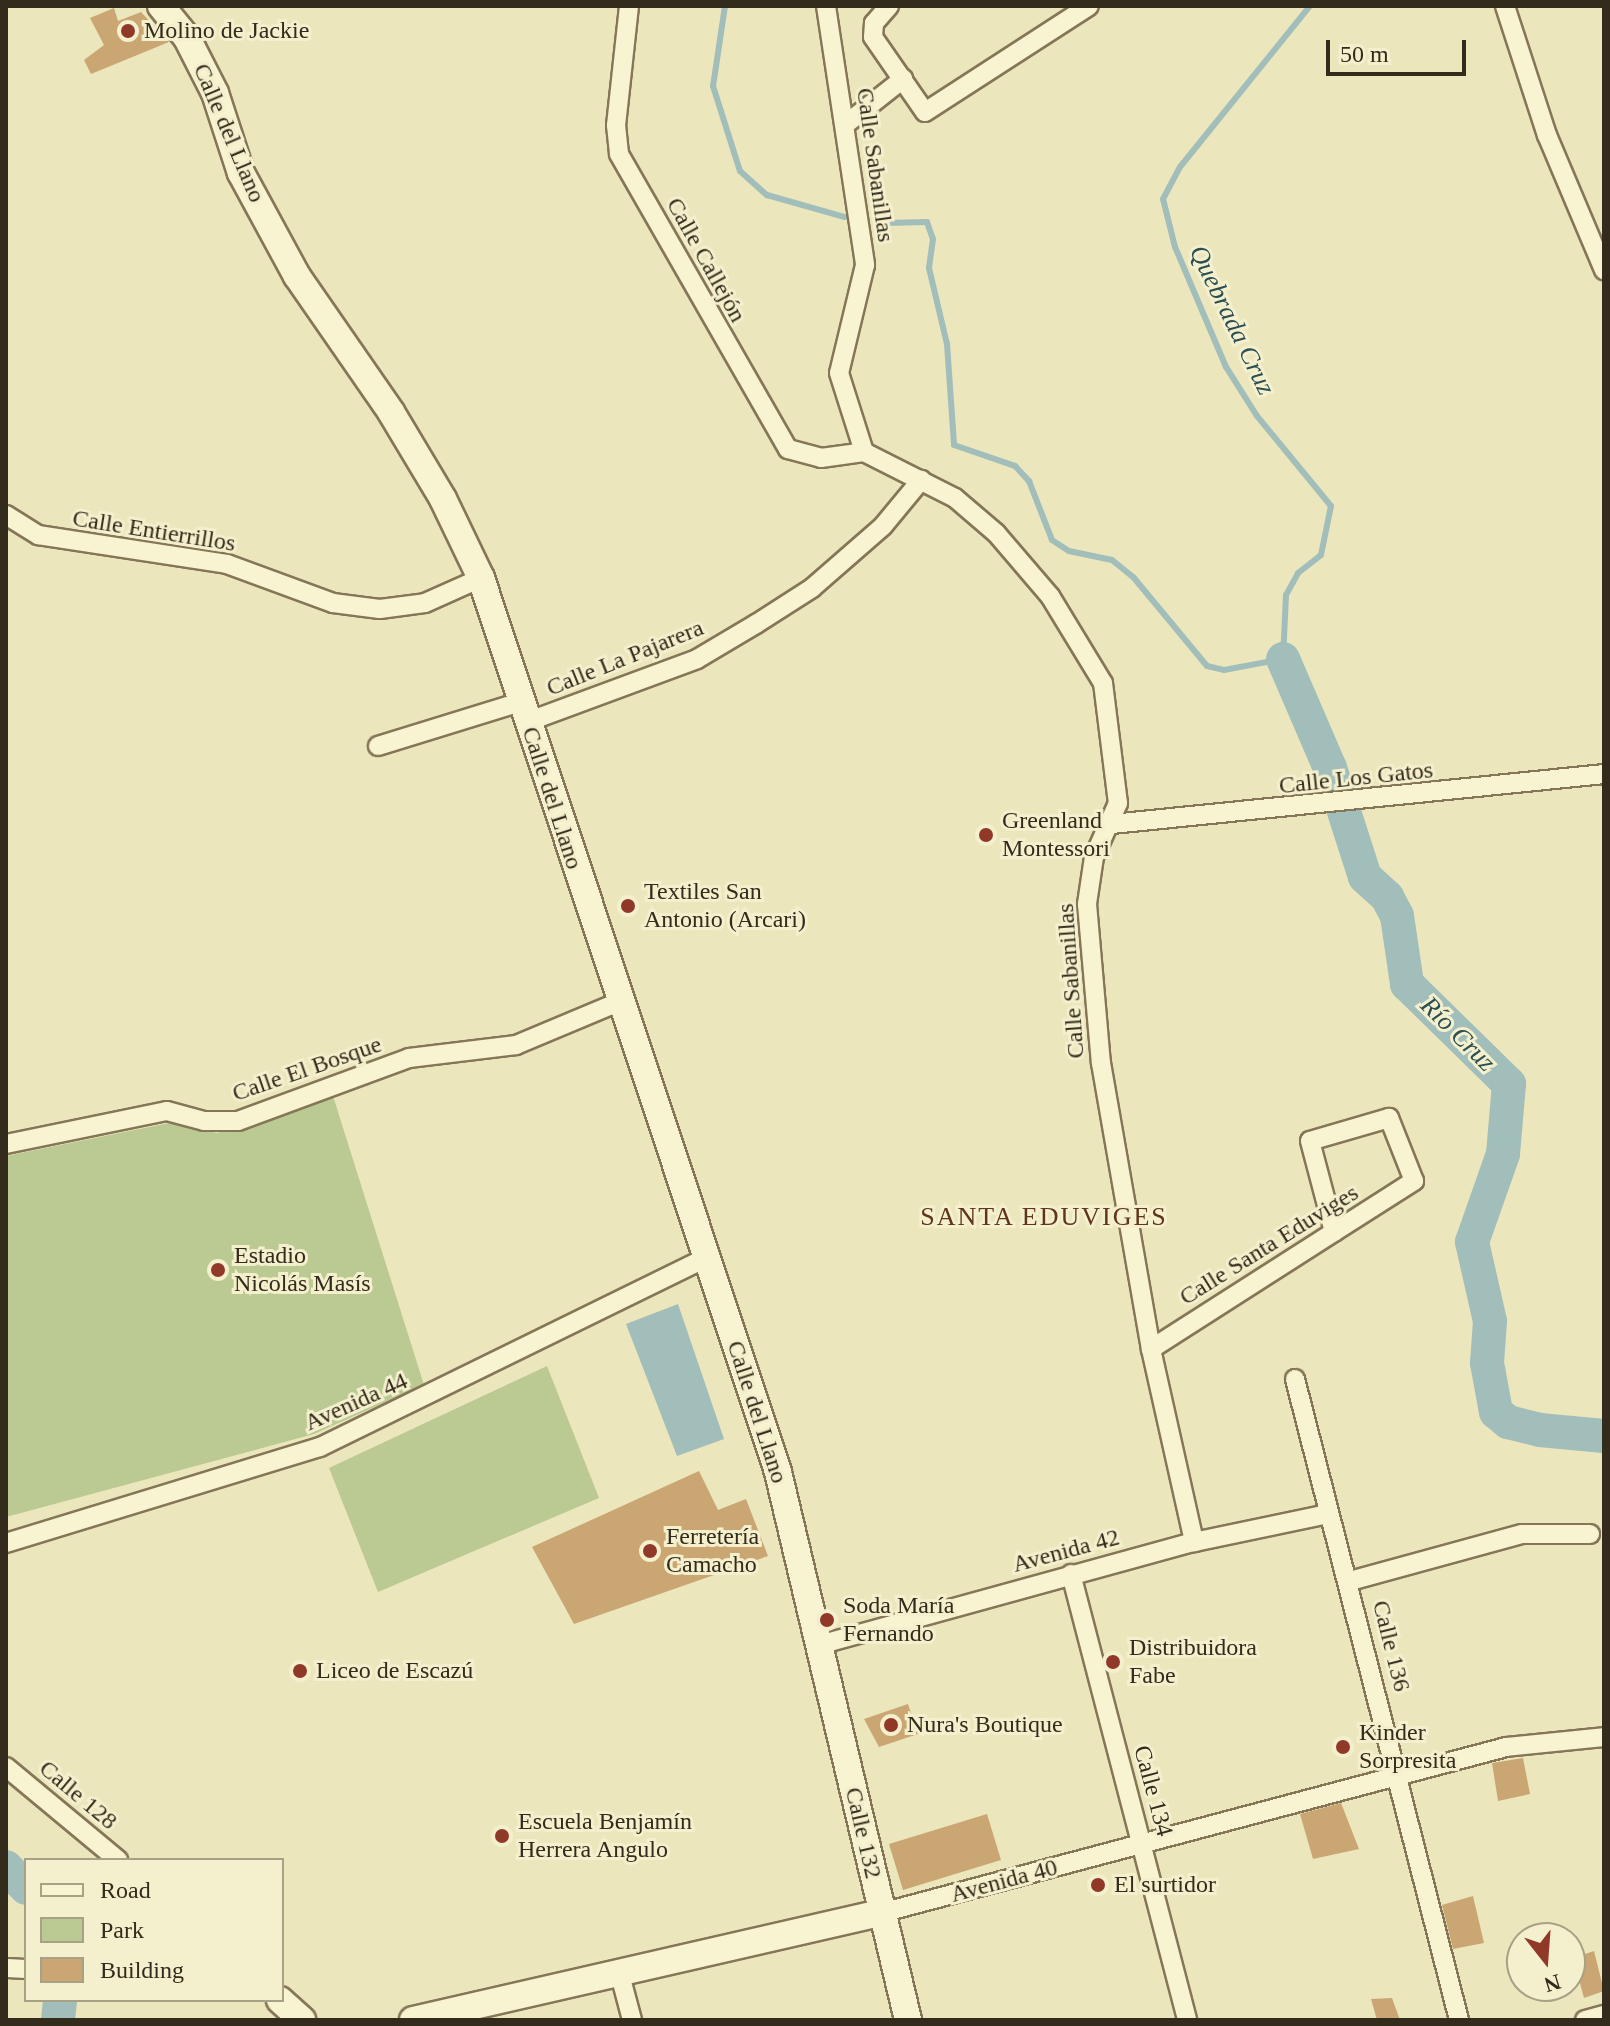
<!DOCTYPE html>
<meta charset="utf-8">
<style>
body{margin:0}
#map{position:relative;width:1610px;height:2026px;overflow:hidden;background:#ece6bd;font-family:"Times New Roman",serif}
div>[style]{position:absolute}
[style*='--x']{left:calc(var(--x)*1px);top:calc(var(--y)*1px);width:calc(var(--w)*1px);rotate:calc(var(--a)*1deg)}
.green>*{inset:0;background:#baca92}
.water>*{inset:0;background:#a1beba}
.stream>*{height:6px;margin:-3px;padding:0 3px;transform-origin:3px;border-radius:3px;background:#a1beba}
.river>*{height:34px;margin:-17px;padding:0 17px;transform-origin:17px;border-radius:17px;background:#a1beba}
.building>*{inset:0;background:#caa673}
.roads{filter:drop-shadow(2px 0 #847657) drop-shadow(-2px 0 #847657) drop-shadow(0 2px #847657) drop-shadow(0 -2px #847657)}
.street>*{height:18px;margin:-9px;padding:0 9px;transform-origin:9px;border-radius:9px;background:#f8f3d0}
.secondary>*{height:26px;margin:-13px;padding:0 13px;transform-origin:13px;border-radius:13px;background:#f8f3d0}
.dots>*{width:22px;height:22px;translate:-50% -50%;box-sizing:border-box;border:4px solid #f4efcc;border-radius:50%}
span{translate:-50% -50%;white-space:nowrap;text-align:center;line-height:1.15;-webkit-text-stroke:6px #f4efcc;paint-order:stroke}
.poi-label{font-size:24px;color:#332b1b}
.left{translate:0 -50%;text-align:left}
.street-label{font-size:24px;color:#332b1b}
.water-label{font-size:26px;color:#2a4e53;font-style:italic}
.neighbourhood-label{font-size:26px;color:#5f351c;letter-spacing:2px}
.frame{position:absolute;inset:0;border:8px solid #332b1b;pointer-events:none}
.legend{position:absolute;left:24px;top:1858px;width:260px;height:144px;box-sizing:border-box;background:#f4efcc;border:2px solid #a7a185;margin:0;padding:10px 14px;list-style:none;font-size:24px;color:#332b1b}
.legend li{display:flex;align-items:center;gap:16px;height:40px}
.legend b{width:40px;border:2px solid #a7a185}
.north{position:absolute;left:1506px;top:1922px;width:80px;height:80px;box-sizing:border-box;background:#f4efcc;border:2px solid #a7a185;border-radius:50%;rotate:163deg;font-size:22px;font-weight:700;line-height:32px;text-align:center;color:#332b1b}
.north::after{content:'';display:block;margin:auto;width:28px;height:36px;background:#913928;clip-path:polygon(50% 0,100% 100%,50% 72%,0 100%)}
.scale{position:absolute;left:1326px;top:40px;width:140px;height:36px;box-sizing:border-box;border:4px solid #332b1b;border-top:0;padding-left:10px;font-size:24px;line-height:28px;white-space:nowrap;color:#332b1b;-webkit-text-stroke:6px #f4efcc;paint-order:stroke}
</style>
<div id="map">
<div class="green">
<i style="clip-path:polygon(333px 1096px,424px 1385px,314px 1434px,6px 1517px,6px 1156px,174px 1122px,217px 1133px)"></i>
<i style="clip-path:polygon(547px 1366px,599px 1498px,378px 1592px,329px 1468px)"></i>
</div>
<div class="water">
<i style="clip-path:polygon(678px 1304px,724px 1439px,677px 1456px,626px 1324px)"></i>
</div>
<div class="stream">
<i style="--x:725;--y:6;--w:81;--a:98.5"></i>
<i style="--x:713;--y:86;--w:89;--a:72.4"></i>
<i style="--x:740;--y:171;--w:36;--a:42"></i>
<i style="--x:767;--y:195;--w:81;--a:15.8"></i>
<i style="--x:886;--y:223;--w:41;--a:-1.4"></i>
<i style="--x:927;--y:222;--w:18;--a:71"></i>
<i style="--x:933;--y:239;--w:29;--a:98"></i>
<i style="--x:929;--y:268;--w:78;--a:76.7"></i>
<i style="--x:947;--y:344;--w:101;--a:86"></i>
<i style="--x:954;--y:445;--w:65;--a:19"></i>
<i style="--x:1015;--y:466;--w:21;--a:47"></i>
<i style="--x:1029;--y:481;--w:63;--a:68.7"></i>
<i style="--x:1052;--y:540;--w:20;--a:33"></i>
<i style="--x:1069;--y:551;--w:44;--a:11.8"></i>
<i style="--x:1112;--y:560;--w:28;--a:39"></i>
<i style="--x:1134;--y:578;--w:114;--a:50.3"></i>
<i style="--x:1207;--y:666;--w:17;--a:13"></i>
<i style="--x:1224;--y:670;--w:60;--a:-10.6"></i>
<i style="--x:1283;--y:659;--w:64;--a:-87.3"></i>
<i style="--x:1286;--y:595;--w:25;--a:-61"></i>
<i style="--x:1298;--y:573;--w:29;--a:-38"></i>
<i style="--x:1321;--y:555;--w:50;--a:-78.5"></i>
<i style="--x:1331;--y:506;--w:117;--a:-129.4"></i>
<i style="--x:1257;--y:416;--w:58;--a:-122.3"></i>
<i style="--x:1226;--y:367;--w:130;--a:-113"></i>
<i style="--x:1175;--y:247;--w:49;--a:-104"></i>
<i style="--x:1163;--y:199;--w:36;--a:-62"></i>
<i style="--x:1180;--y:167;--w:207;--a:-51.1"></i>
</div>
<div class="river">
<i style="--x:1283;--y:659;--w:119;--a:66.7"></i>
<i style="--x:1330;--y:768;--w:114;--a:72.2"></i>
<i style="--x:1365;--y:877;--w:30;--a:42"></i>
<i style="--x:1387;--y:897;--w:21;--a:62"></i>
<i style="--x:1397;--y:916;--w:69;--a:81.6"></i>
<i style="--x:1407;--y:984;--w:143;--a:44.4"></i>
<i style="--x:1509;--y:1084;--w:70;--a:94.9"></i>
<i style="--x:1503;--y:1154;--w:93;--a:109.4"></i>
<i style="--x:1472;--y:1242;--w:81;--a:77.2"></i>
<i style="--x:1490;--y:1321;--w:42;--a:94.1"></i>
<i style="--x:1487;--y:1363;--w:50;--a:79.6"></i>
<i style="--x:1496;--y:1412;--w:16;--a:40"></i>
<i style="--x:1508;--y:1422;--w:33;--a:14"></i>
<i style="--x:1540;--y:1430;--w:64;--a:5.4"></i>
<i style="--x:6;--y:1867;--w:29;--a:46"></i>
<i style="--x:58;--y:2020;--w:20;--a:-84"></i>
</div>
<div class="building">
<i style="clip-path:polygon(114px 8px,118px 21px,141px 12px,169px 42px,91px 74px,84px 60px,104px 45px,90px 18px)"></i>
<i style="clip-path:polygon(699px 1471px,718px 1510px,746px 1499px,768px 1556px,574px 1624px,532px 1547px)"></i>
<i style="clip-path:polygon(908px 1704px,918px 1734px,879px 1747px,864px 1719px)"></i>
<i style="clip-path:polygon(1523px 1758px,1530px 1794px,1498px 1801px,1492px 1763px)"></i>
<i style="clip-path:polygon(1341px 1803px,1359px 1849px,1313px 1859px,1300px 1814px)"></i>
<i style="clip-path:polygon(987px 1814px,1001px 1860px,903px 1890px,889px 1844px)"></i>
<i style="clip-path:polygon(1473px 1896px,1484px 1943px,1453px 1949px,1442px 1905px)"></i>
<i style="clip-path:polygon(1594px 1951px,1604px 1991px,1584px 1998px,1573px 1958px)"></i>
<i style="clip-path:polygon(1392px 1998px,1400px 2020px,1377px 2020px,1371px 1999px)"></i>
</div>
<div class="roads">
<div class="street">
<i style="--x:629;--y:6;--w:120;--a:96.2"></i>
<i style="--x:616;--y:125;--w:29;--a:84"></i>
<i style="--x:619;--y:154;--w:340;--a:60.2"></i>
<i style="--x:788;--y:449;--w:34;--a:15"></i>
<i style="--x:821;--y:458;--w:43;--a:-7.9"></i>
<i style="--x:826;--y:6;--w:262;--a:81.4"></i>
<i style="--x:865;--y:265;--w:111;--a:103.5"></i>
<i style="--x:839;--y:373;--w:83;--a:72.4"></i>
<i style="--x:864;--y:452;--w:102;--a:26.8"></i>
<i style="--x:955;--y:498;--w:54;--a:40.5"></i>
<i style="--x:996;--y:533;--w:83;--a:49.4"></i>
<i style="--x:1050;--y:596;--w:102;--a:58.7"></i>
<i style="--x:1103;--y:683;--w:121;--a:82.9"></i>
<i style="--x:1118;--y:803;--w:59;--a:114"></i>
<i style="--x:1094;--y:857;--w:48;--a:98.5"></i>
<i style="--x:1087;--y:904;--w:160;--a:85"></i>
<i style="--x:1101;--y:1063;--w:290;--a:80.1"></i>
<i style="--x:1151;--y:1349;--w:198;--a:77.4"></i>
<i style="--x:889;--y:6;--w:23;--a:131"></i>
<i style="--x:874;--y:23;--w:14;--a:94"></i>
<i style="--x:873;--y:37;--w:91;--a:55.3"></i>
<i style="--x:925;--y:112;--w:195;--a:-32.9"></i>
<i style="--x:1505;--y:6;--w:136;--a:72"></i>
<i style="--x:1547;--y:135;--w:147;--a:67.1"></i>
<i style="--x:846;--y:124;--w:73;--a:-38.3"></i>
<i style="--x:6;--y:515;--w:38;--a:32"></i>
<i style="--x:38;--y:535;--w:191;--a:8.7"></i>
<i style="--x:227;--y:564;--w:113;--a:20.2"></i>
<i style="--x:333;--y:603;--w:47;--a:7.3"></i>
<i style="--x:380;--y:609;--w:45;--a:-7.6"></i>
<i style="--x:425;--y:603;--w:61;--a:-24.1"></i>
<i style="--x:527;--y:722;--w:181;--a:-20.3"></i>
<i style="--x:697;--y:659;--w:69;--a:-30.7"></i>
<i style="--x:756;--y:624;--w:67;--a:-32.7"></i>
<i style="--x:812;--y:588;--w:94;--a:-41.1"></i>
<i style="--x:883;--y:526;--w:60;--a:-50.4"></i>
<i style="--x:378;--y:746;--w:149;--a:-17.2"></i>
<i style="--x:1112;--y:824;--w:495;--a:-5.8"></i>
<i style="--x:6;--y:1144;--w:164;--a:-11.6"></i>
<i style="--x:167;--y:1111;--w:38;--a:15"></i>
<i style="--x:204;--y:1121;--w:34;--a:0"></i>
<i style="--x:238;--y:1121;--w:182;--a:-20.2"></i>
<i style="--x:409;--y:1058;--w:108;--a:-6.9"></i>
<i style="--x:516;--y:1045;--w:112;--a:-22.7"></i>
<i style="--x:1151;--y:1349;--w:217;--a:-32.6"></i>
<i style="--x:1334;--y:1232;--w:95;--a:-32.5"></i>
<i style="--x:1414;--y:1181;--w:68;--a:-111.6"></i>
<i style="--x:1389;--y:1118;--w:82;--a:163.8"></i>
<i style="--x:1310;--y:1141;--w:94;--a:75.2"></i>
<i style="--x:1295;--y:1379;--w:662;--a:75.65"></i>
<i style="--x:6;--y:1543;--w:328;--a:-17"></i>
<i style="--x:320;--y:1447;--w:431;--a:-26.1"></i>
<i style="--x:1071;--y:1574;--w:461;--a:75.4"></i>
<i style="--x:1350;--y:1581;--w:178;--a:-15.3"></i>
<i style="--x:1522;--y:1534;--w:68;--a:0"></i>
<i style="--x:819;--y:1645;--w:389;--a:-15.4"></i>
<i style="--x:1194;--y:1542;--w:137;--a:-11.8"></i>
<i style="--x:6;--y:1767;--w:146;--a:39.7"></i>
<i style="--x:881;--y:1913;--w:647;--a:-14.87"></i>
<i style="--x:1506;--y:1747;--w:99;--a:-5.8"></i>
<i style="--x:6;--y:1968;--w:20;--a:3"></i>
<i style="--x:619;--y:1971;--w:51;--a:75.1"></i>
<i style="--x:1585;--y:2020;--w:20;--a:-15"></i>
</div>
<div class="secondary">
<i style="--x:161;--y:6;--w:41;--a:50.9"></i>
<i style="--x:187;--y:38;--w:62;--a:63"></i>
<i style="--x:215;--y:93;--w:84;--a:72"></i>
<i style="--x:241;--y:173;--w:117;--a:61.5"></i>
<i style="--x:297;--y:276;--w:165;--a:55.3"></i>
<i style="--x:391;--y:412;--w:101;--a:59.1"></i>
<i style="--x:443;--y:499;--w:88;--a:64.3"></i>
<i style="--x:481;--y:578;--w:942;--a:71.62"></i>
<i style="--x:778;--y:1472;--w:563;--a:76.65"></i>
<i style="--x:280;--y:2000;--w:30;--a:42"></i>
<i style="--x:413;--y:2020;--w:480;--a:-12.9"></i>
</div>
</div>
<div class="dots">
<i style="left:128px;top:31px;background:#913928"></i>
<i style="left:986px;top:835px;background:#913928"></i>
<i style="left:628px;top:906px;background:#913928"></i>
<i style="left:218px;top:1270px;background:#913928"></i>
<i style="left:650px;top:1551px;background:#913928"></i>
<i style="left:827px;top:1620px;background:#913928"></i>
<i style="left:1113px;top:1662px;background:#913928"></i>
<i style="left:300px;top:1671px;background:#913928"></i>
<i style="left:891px;top:1725px;background:#913928"></i>
<i style="left:1343px;top:1747px;background:#913928"></i>
<i style="left:502px;top:1836px;background:#913928"></i>
<i style="left:1098px;top:1885px;background:#913928"></i>
</div>
<div class="poi-label">
<span class="left" style="left:144px;top:31px">Molino de Jackie</span>
<span class="left" style="left:1002px;top:835px">Greenland<br>Montessori</span>
<span class="left" style="left:644px;top:906px">Textiles San<br>Antonio (Arcari)</span>
<span class="left" style="left:234px;top:1270px">Estadio<br>Nicolás Masís</span>
<span class="left" style="left:666px;top:1551px">Ferretería<br>Camacho</span>
<span class="left" style="left:843px;top:1620px">Soda María<br>Fernando</span>
<span class="left" style="left:1129px;top:1662px">Distribuidora<br>Fabe</span>
<span class="left" style="left:316px;top:1671px">Liceo de Escazú</span>
<span class="left" style="left:907px;top:1725px">Nura's Boutique</span>
<span class="left" style="left:1359px;top:1747px">Kinder<br>Sorpresita</span>
<span class="left" style="left:518px;top:1836px">Escuela Benjamín<br>Herrera Angulo</span>
<span class="left" style="left:1114px;top:1885px">El surtidor</span>
</div>
<div class="street-label">
<span style="left:229px;top:133px;rotate:67deg">Calle del Llano</span>
<span style="left:875px;top:165px;rotate:82deg">Calle Sabanillas</span>
<span style="left:706px;top:260px;rotate:61deg">Calle Callejón</span>
<span style="left:154px;top:531px;rotate:9deg">Calle Entierrillos</span>
<span style="left:625px;top:658px;rotate:-22deg">Calle La Pajarera</span>
<span style="left:1356px;top:778px;rotate:-6deg">Calle Los Gatos</span>
<span style="left:552px;top:798px;rotate:72deg">Calle del Llano</span>
<span style="left:1071px;top:981px;rotate:-94deg">Calle Sabanillas</span>
<span style="left:307px;top:1069px;rotate:-19deg">Calle El Bosque</span>
<span style="left:1269px;top:1245px;rotate:-32deg">Calle Santa Eduviges</span>
<span style="left:356px;top:1402px;rotate:-24deg">Avenida 44</span>
<span style="left:757px;top:1412px;rotate:72deg">Calle del Llano</span>
<span style="left:1066px;top:1551px;rotate:-15deg">Avenida 42</span>
<span style="left:1391px;top:1646px;rotate:76deg">Calle 136</span>
<span style="left:1153px;top:1791px;rotate:75deg">Calle 134</span>
<span style="left:78px;top:1795px;rotate:40deg">Calle 128</span>
<span style="left:863px;top:1833px;rotate:77deg">Calle 132</span>
<span style="left:1004px;top:1881px;rotate:-15deg">Avenida 40</span>
</div>
<div class="water-label">
<span style="left:1232px;top:320px;rotate:64deg">Quebrada Cruz</span>
<span style="left:1458px;top:1034px;rotate:45deg">Río Cruz</span>
</div>
<div class="neighbourhood-label">
<span style="left:1044px;top:1217px">SANTA EDUVIGES</span>
</div>
<div class="frame"></div>
<ul class="legend">
<li><b style="height:10px;background:#f8f3d0"></b>Road</li>
<li><b style="height:22px;background:#baca92"></b>Park</li>
<li><b style="height:22px;background:#caa673"></b>Building</li>
</ul>
<div class="north">N</div>
<div class="scale">50 m</div>
</div>
